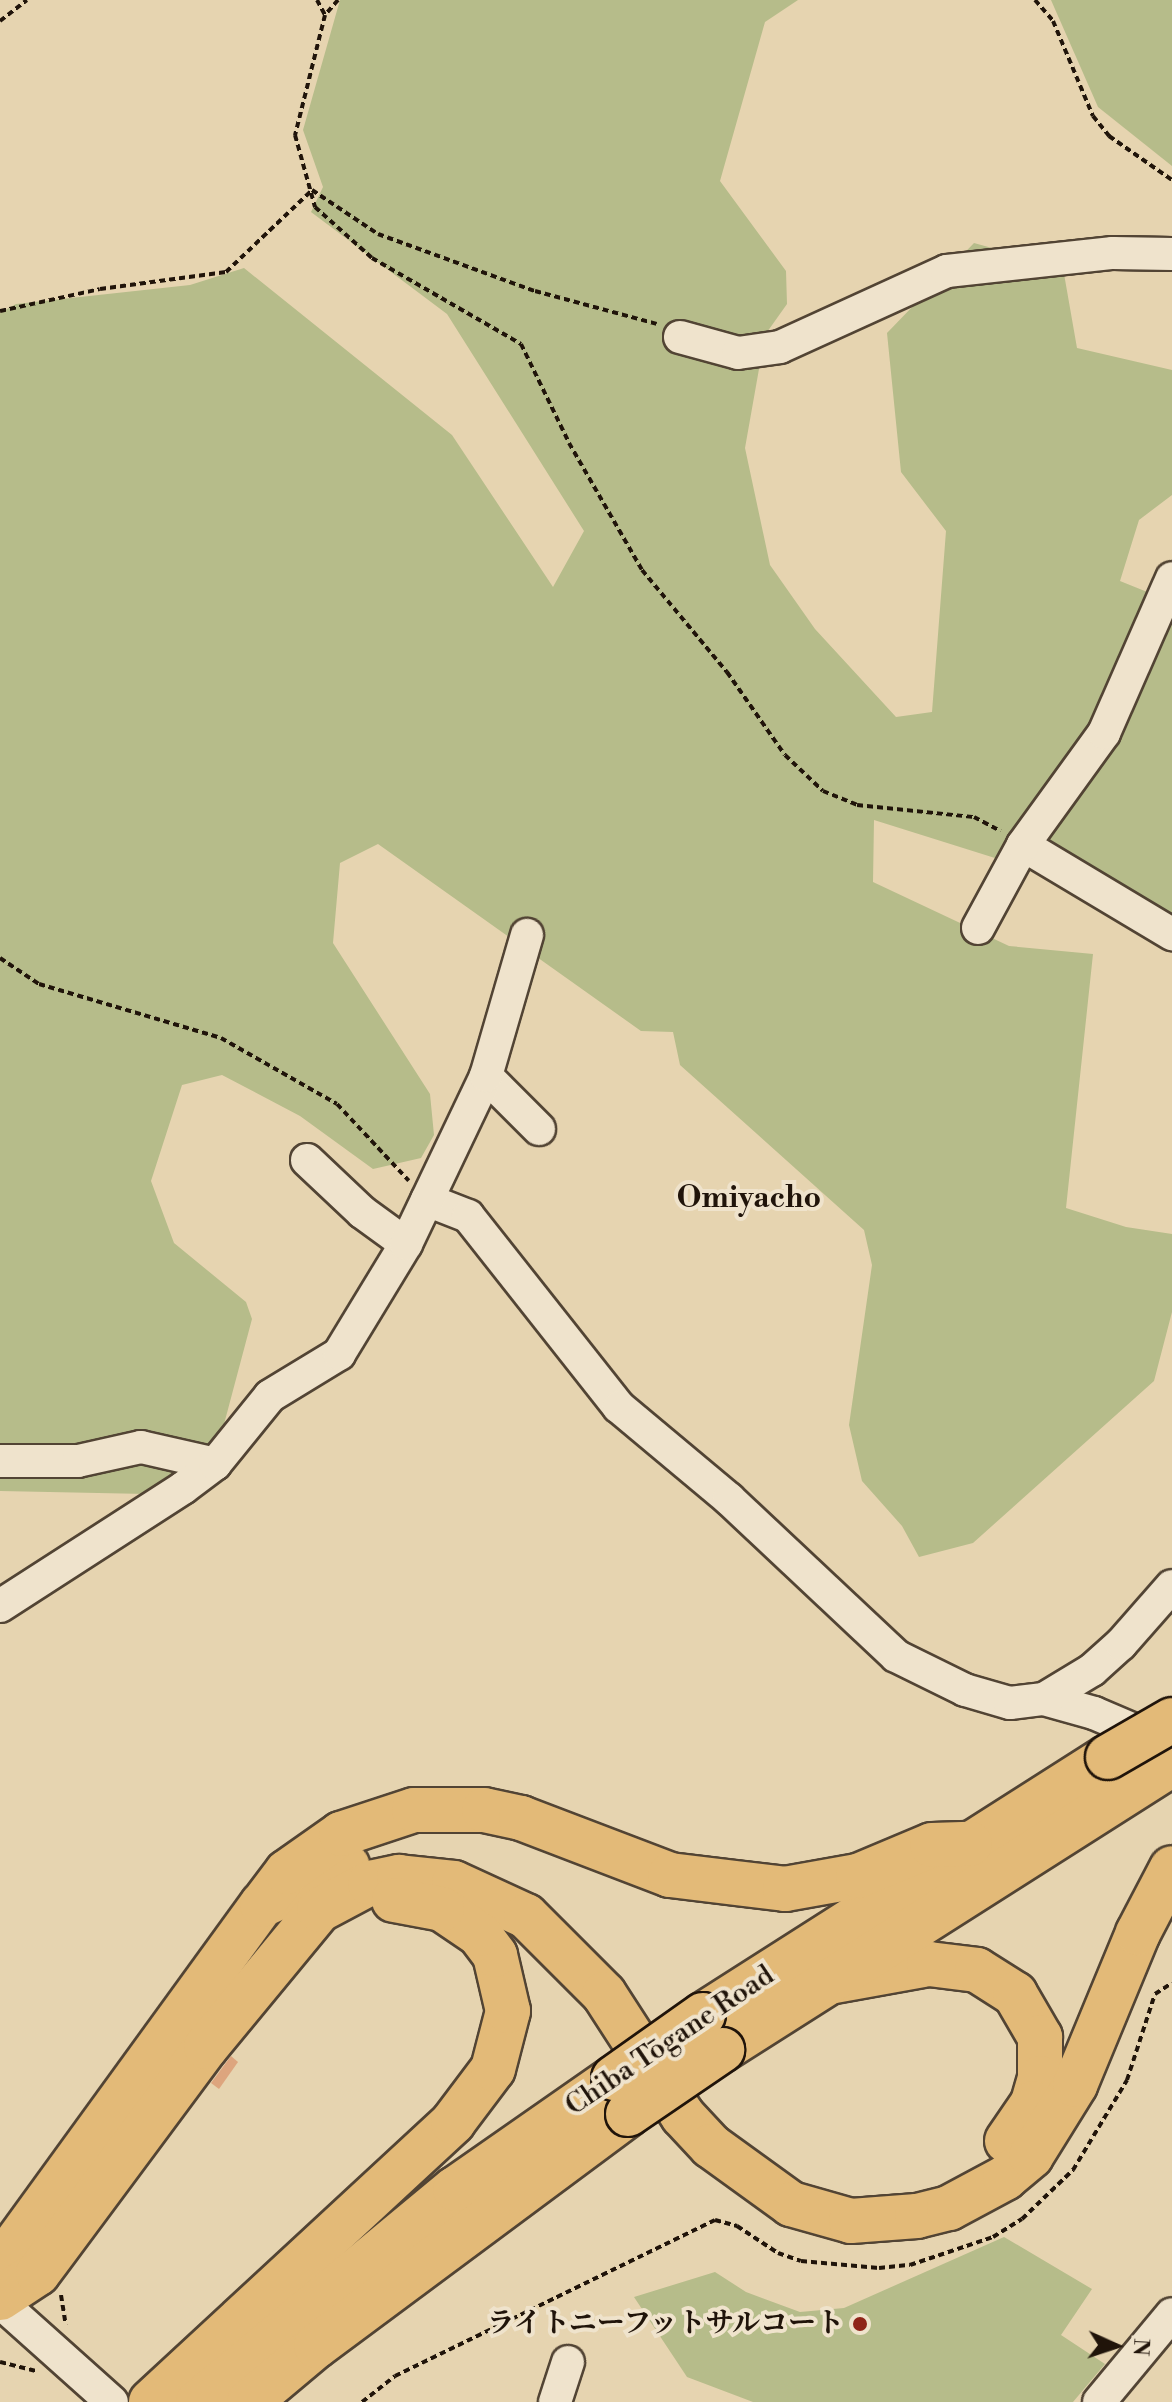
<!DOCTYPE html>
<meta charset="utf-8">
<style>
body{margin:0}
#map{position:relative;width:1172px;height:2402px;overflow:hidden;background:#e6d4b0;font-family:"Libre Bodoni","Noto Serif JP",serif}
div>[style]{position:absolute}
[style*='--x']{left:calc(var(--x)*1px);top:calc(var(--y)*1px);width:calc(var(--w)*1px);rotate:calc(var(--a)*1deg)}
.green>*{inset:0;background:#b6bc8a}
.building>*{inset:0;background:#dda57e}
.path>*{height:4px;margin-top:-2px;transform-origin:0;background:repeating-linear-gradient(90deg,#20140a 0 6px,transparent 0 10px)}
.roads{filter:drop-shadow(2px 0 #524434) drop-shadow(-2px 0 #524434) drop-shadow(0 2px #524434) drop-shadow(0 -2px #524434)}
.minor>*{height:32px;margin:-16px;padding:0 16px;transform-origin:16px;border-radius:16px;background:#efe3cc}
.highway>*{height:44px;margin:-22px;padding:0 22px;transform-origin:22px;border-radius:22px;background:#e3ba78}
.bridges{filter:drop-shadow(2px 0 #20140a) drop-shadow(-2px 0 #20140a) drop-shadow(0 2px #20140a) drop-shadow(0 -2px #20140a)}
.highway-bridge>*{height:44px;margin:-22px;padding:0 22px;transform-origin:22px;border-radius:22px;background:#e3ba78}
.dots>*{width:22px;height:22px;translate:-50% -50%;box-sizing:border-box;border:4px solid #efe3cc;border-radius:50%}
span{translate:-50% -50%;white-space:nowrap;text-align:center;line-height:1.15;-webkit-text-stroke:8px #efe3cc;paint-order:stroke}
.street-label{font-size:28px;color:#20140a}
.poi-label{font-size:28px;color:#20140a;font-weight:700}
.right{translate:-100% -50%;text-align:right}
.neighbourhood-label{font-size:30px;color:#20140a;font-weight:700}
.north{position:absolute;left:1076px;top:2306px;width:80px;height:80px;-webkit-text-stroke:6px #efe3cc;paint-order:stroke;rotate:93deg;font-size:22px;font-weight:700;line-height:32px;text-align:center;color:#20140a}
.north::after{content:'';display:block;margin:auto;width:28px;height:36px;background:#20140a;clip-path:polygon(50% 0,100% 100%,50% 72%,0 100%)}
</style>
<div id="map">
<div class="green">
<i style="clip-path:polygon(340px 0,798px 0,765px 22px,720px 181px,786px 271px,787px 304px,765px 335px,745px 448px,770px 565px,815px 629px,896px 717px,932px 712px,946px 531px,901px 472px,887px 333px,974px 243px,1063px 268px,1077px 348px,1172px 370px,1172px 495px,1139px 520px,1120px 581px,1172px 602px,1172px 925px,1033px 870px,874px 820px,873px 882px,1009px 946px,1093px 954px,1066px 1208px,1126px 1227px,1172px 1234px,1172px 1312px,1154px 1381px,973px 1543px,919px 1557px,902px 1526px,862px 1481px,849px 1425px,872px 1265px,864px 1230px,680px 1065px,673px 1032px,641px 1031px,378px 844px,340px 863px,333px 943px,430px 1094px,434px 1135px,421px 1158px,373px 1169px,300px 1116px,222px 1075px,182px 1085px,151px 1181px,174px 1243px,246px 1302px,252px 1319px,219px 1443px,147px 1494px,0 1491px,0 313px,16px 304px,190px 285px,244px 268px,452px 435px,553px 587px,584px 531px,447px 314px,311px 212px,323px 187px,303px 130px)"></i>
<i style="clip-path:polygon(1051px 0,1172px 0,1172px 166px,1098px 107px)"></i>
<i style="clip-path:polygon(1004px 2237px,1092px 2289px,1061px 2335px,1105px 2364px,1073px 2402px,753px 2402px,687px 2377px,634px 2297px,715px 2272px,746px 2292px,800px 2312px,844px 2308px)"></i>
</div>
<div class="building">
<i style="clip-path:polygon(231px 2056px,238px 2062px,219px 2089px,211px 2083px)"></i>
</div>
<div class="path">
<i style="--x:317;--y:0;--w:17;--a:62"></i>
<i style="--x:338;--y:0;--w:20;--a:131"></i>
<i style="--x:325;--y:15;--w:124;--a:104"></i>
<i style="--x:295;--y:135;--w:75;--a:74.5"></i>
<i style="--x:315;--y:207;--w:76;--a:41.8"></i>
<i style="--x:372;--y:258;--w:172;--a:30"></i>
<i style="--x:521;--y:344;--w:110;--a:64.1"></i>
<i style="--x:569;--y:443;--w:146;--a:60.1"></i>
<i style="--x:642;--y:570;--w:133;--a:50.2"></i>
<i style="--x:727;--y:672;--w:101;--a:55.1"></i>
<i style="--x:785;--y:755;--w:52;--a:43.5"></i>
<i style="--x:823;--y:791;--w:37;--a:22"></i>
<i style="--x:857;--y:805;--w:118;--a:5.9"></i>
<i style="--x:974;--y:817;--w:30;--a:28"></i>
<i style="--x:1035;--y:0;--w:28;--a:49"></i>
<i style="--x:1053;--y:21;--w:103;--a:67.2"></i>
<i style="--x:1093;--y:116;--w:26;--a:51"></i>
<i style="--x:1109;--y:136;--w:77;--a:34.9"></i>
<i style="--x:0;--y:21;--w:34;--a:-38"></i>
<i style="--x:312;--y:190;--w:79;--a:33.7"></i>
<i style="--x:378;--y:234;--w:167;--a:20"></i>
<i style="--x:535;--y:291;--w:126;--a:15.1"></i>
<i style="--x:0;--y:311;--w:102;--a:-12.4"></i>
<i style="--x:100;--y:289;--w:127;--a:-7.7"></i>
<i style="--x:226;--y:272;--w:119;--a:-43.6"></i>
<i style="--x:0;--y:958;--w:47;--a:33.7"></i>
<i style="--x:39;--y:984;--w:190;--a:16.5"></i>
<i style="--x:221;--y:1038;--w:133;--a:29.6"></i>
<i style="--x:337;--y:1104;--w:105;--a:46.9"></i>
<i style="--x:61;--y:2295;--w:30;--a:81"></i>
<i style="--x:0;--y:2362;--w:38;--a:14"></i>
<i style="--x:362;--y:2402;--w:42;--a:-38.2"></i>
<i style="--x:395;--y:2376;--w:356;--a:-26"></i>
<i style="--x:715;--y:2220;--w:23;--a:15"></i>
<i style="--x:737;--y:2226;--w:49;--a:33.4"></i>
<i style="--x:778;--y:2253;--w:24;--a:19"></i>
<i style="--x:801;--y:2261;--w:78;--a:5.1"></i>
<i style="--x:879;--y:2268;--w:31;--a:-6"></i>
<i style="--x:910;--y:2265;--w:88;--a:-18.6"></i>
<i style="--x:993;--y:2237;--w:34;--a:-32"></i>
<i style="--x:1022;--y:2219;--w:71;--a:-43.9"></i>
<i style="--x:1073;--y:2170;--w:105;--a:-59"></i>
<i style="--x:1127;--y:2080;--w:90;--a:-72"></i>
<i style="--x:1155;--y:1994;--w:20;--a:-33"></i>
</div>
<div class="roads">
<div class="minor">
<i style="--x:680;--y:337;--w:60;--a:15.4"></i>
<i style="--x:738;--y:353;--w:42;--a:-8.1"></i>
<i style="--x:780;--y:347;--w:183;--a:-24.5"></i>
<i style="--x:947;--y:271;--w:167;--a:-6.2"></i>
<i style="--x:1113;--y:253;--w:59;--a:1"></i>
<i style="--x:1023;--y:845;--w:174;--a:30.9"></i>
<i style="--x:978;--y:928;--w:94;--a:-61.5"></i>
<i style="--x:1023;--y:845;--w:138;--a:-54.1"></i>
<i style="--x:1104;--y:733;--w:169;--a:-66.3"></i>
<i style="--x:486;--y:1076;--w:75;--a:45"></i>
<i style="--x:307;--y:1160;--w:76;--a:43.4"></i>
<i style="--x:362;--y:1212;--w:54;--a:36"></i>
<i style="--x:427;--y:1200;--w:44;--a:21.3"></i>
<i style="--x:468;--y:1216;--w:243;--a:51.7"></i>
<i style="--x:619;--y:1407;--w:143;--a:39.9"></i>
<i style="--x:729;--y:1499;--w:229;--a:43.2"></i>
<i style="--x:896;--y:1656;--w:77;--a:26.2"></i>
<i style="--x:965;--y:1690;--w:47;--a:16.1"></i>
<i style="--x:1010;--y:1703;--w:34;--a:-7"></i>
<i style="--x:1044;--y:1699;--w:52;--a:15.6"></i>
<i style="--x:1094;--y:1713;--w:74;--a:23.1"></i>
<i style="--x:0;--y:1461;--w:78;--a:0"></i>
<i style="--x:78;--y:1461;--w:65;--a:-12.5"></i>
<i style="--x:141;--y:1447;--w:76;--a:12.9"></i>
<i style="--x:0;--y:1606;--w:218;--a:-32.8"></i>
<i style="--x:183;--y:1488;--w:40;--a:-37"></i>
<i style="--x:215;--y:1464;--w:87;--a:-51"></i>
<i style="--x:270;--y:1396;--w:81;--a:-31.3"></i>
<i style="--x:339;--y:1354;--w:129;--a:-58.7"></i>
<i style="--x:406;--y:1244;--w:186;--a:-64.5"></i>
<i style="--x:486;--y:1076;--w:147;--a:-73.8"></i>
<i style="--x:1044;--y:1699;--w:56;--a:-31.1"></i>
<i style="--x:1092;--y:1670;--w:39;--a:-42"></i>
<i style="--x:1121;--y:1644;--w:77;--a:-48.7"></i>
<i style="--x:0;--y:2302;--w:150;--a:41.8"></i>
<i style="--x:555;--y:2402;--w:42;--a:-72"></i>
<i style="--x:1099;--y:2402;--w:114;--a:-50.3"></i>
</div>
<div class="highway">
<i style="--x:262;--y:1905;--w:94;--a:-24.6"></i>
<i style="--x:823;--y:1983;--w:108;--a:-10.2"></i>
<i style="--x:929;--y:1964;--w:48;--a:7.1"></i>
<i style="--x:977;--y:1970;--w:45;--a:32.3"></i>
<i style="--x:1015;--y:1994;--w:50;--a:59.8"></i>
<i style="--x:1040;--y:2037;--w:41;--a:90"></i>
<i style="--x:1040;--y:2078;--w:26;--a:106"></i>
<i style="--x:1033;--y:2103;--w:46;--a:124.4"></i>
<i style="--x:703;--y:2015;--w:480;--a:-32.5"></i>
<i style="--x:722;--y:2050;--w:533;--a:-32.44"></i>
<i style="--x:0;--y:2291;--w:42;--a:-75"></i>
<i style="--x:11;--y:2250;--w:427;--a:-54"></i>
<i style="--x:262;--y:1905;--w:41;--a:-52.9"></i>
<i style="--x:287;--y:1872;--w:66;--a:-35.1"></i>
<i style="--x:341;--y:1834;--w:77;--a:-18.2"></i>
<i style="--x:414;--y:1810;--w:70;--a:0"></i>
<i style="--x:484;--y:1810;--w:38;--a:12"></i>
<i style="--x:521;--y:1818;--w:160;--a:20.9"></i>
<i style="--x:670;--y:1875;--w:116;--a:6.9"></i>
<i style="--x:785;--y:1889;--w:74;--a:-10.1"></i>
<i style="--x:858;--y:1876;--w:80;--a:-22.7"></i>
<i style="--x:932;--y:1845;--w:38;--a:-2"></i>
<i style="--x:0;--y:2298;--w:45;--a:-33.3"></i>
<i style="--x:38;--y:2273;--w:282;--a:-53.4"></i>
<i style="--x:206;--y:2047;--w:178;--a:-50.5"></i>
<i style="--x:319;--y:1910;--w:58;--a:-27.9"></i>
<i style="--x:370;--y:1883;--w:30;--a:-12"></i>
<i style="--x:399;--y:1877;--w:55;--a:6.2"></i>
<i style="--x:454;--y:1883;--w:79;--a:24.6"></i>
<i style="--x:526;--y:1916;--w:110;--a:45"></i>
<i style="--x:604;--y:1994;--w:145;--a:57.1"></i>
<i style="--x:683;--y:2116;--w:41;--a:47"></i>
<i style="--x:711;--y:2146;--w:99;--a:35.9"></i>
<i style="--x:791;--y:2204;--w:62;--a:15.8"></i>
<i style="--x:851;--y:2221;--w:66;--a:-4.3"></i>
<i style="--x:917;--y:2216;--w:33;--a:-14"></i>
<i style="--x:949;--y:2208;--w:64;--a:-28.2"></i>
<i style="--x:1005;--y:2178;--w:34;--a:-40"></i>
<i style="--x:1031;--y:2156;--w:84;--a:-58.2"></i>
<i style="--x:1075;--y:2085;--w:165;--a:-67.5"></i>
<i style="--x:1138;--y:1933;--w:73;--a:-62.4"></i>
<i style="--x:151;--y:2402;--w:412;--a:-42.8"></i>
<i style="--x:453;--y:2122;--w:66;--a:-53"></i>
<i style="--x:493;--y:2069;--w:60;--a:-75.5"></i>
<i style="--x:508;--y:2011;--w:57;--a:-103.1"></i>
<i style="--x:495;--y:1955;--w:26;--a:-127"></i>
<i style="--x:479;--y:1934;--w:45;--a:-146"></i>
<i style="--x:442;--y:1909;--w:49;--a:-169.4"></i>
<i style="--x:198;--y:2402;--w:334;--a:-39.7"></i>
<i style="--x:455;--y:2189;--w:194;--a:-34.9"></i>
<i style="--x:249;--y:2402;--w:87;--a:-39.9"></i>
<i style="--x:316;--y:2346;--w:389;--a:-36.6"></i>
</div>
</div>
<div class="bridges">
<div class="highway-bridge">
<i style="--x:1108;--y:1757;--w:74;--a:-30"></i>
<i style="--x:614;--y:2078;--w:109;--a:-35.3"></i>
<i style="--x:628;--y:2114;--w:114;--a:-34.2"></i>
</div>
</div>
<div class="dots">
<i style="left:860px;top:2324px;background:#8f2418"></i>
</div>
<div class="street-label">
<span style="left:670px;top:2041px;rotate:-34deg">Chiba Tōgane Road</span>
</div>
<div class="poi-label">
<span class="right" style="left:844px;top:2324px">ライトニーフットサルコート</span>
</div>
<div class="neighbourhood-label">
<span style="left:749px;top:1198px">Omiyacho</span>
</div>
<div class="north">N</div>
</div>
